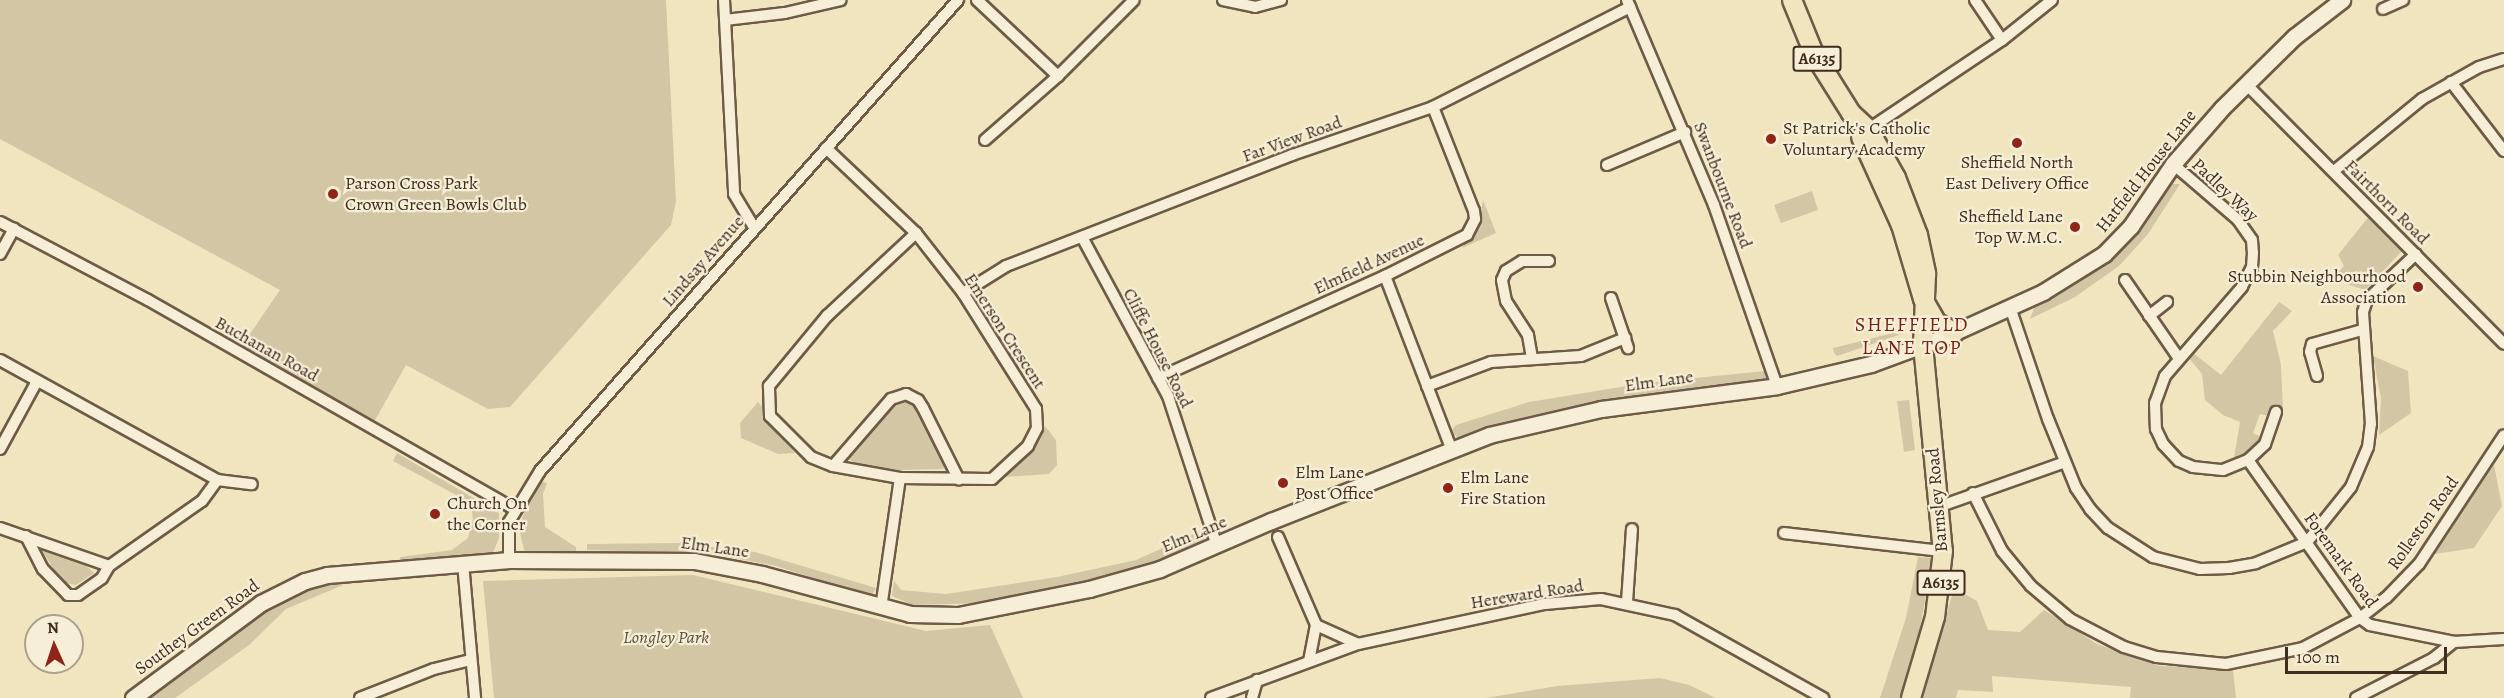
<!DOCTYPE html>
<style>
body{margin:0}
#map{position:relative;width:2504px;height:698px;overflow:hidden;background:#f1e5c0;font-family:Alegreya,serif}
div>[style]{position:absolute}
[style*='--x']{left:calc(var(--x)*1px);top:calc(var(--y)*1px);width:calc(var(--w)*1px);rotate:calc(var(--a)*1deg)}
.green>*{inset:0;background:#d3c6a4}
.roads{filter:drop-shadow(2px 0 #6d5b46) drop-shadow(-2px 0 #6d5b46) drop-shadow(0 2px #6d5b46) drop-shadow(0 -2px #6d5b46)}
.street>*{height:10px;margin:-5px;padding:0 5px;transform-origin:5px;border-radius:5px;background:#f6eed6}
.secondary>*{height:15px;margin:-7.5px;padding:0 7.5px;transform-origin:7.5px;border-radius:7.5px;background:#f6eed6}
.primary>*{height:18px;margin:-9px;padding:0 9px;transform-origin:9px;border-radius:9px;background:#f1e5c0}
.dots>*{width:16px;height:16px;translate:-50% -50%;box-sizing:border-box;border:3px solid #f6eed6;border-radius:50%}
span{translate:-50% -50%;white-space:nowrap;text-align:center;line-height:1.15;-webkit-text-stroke:4.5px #f6eed6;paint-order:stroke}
.shield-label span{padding:2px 4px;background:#f6eed6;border:2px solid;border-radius:4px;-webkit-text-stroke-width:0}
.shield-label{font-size:16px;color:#412d1e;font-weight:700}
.poi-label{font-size:18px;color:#412d1e}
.left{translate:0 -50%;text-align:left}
.right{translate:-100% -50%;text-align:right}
.street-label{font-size:18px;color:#412d1e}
.park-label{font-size:18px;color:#5e4c39;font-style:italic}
.neighbourhood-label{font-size:20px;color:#7a1f14;letter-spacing:1.5px}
.north{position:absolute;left:24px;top:614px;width:60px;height:60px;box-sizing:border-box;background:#f6eed6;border:2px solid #aea18c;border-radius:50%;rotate:357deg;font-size:16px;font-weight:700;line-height:24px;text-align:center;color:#412d1e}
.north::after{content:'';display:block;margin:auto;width:21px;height:27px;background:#8f2418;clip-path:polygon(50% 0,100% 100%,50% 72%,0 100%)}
.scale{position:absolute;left:2285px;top:647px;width:162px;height:27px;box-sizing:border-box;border:3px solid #412d1e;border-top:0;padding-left:8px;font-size:18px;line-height:21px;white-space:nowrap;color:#412d1e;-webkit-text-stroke:4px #f6eed6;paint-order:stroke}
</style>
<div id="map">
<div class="green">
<i style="clip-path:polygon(0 0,666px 0,676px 201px,671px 225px,510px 407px,488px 409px,406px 365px,374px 422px,241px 347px,280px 290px,0 139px)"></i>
<i style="clip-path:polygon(2169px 184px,2180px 184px,2148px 234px,2119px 266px,2075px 297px,2030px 319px,2034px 308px,2098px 267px)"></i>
<i style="clip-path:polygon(1812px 191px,1818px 210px,1781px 223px,1774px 205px)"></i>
<i style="clip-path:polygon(1483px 200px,1496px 233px,1462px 248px,1479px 223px)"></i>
<i style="clip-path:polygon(2370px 215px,2403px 250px,2365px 290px,2331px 279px,2344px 266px,2338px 255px)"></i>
<i style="clip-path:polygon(2279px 302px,2292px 311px,2273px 331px,2281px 365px,2283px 412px,2272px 410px,2269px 416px,2260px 414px,2253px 433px,2261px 437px,2257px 447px,2234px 458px,2240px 422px,2223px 415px,2205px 400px,2202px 374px,2189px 358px,2193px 353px,2221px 375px)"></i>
<i style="clip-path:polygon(1897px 332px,1899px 335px,1837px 356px,1834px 353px,1833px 348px)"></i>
<i style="clip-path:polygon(2373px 356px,2408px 371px,2411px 413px,2379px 435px,2381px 399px)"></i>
<i style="clip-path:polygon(1765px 371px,1766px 378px,1759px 383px,1650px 394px,1465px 437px,1457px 437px,1451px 431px,1456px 425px,1529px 402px,1645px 383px)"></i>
<i style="clip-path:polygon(905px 400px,917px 408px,946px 464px,943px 469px,897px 470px,856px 464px,849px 459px,892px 405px)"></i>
<i style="clip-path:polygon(1909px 400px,1915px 450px,1904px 452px,1897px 401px)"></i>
<i style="clip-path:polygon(758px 402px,763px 408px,764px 420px,795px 453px,778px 454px,741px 438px,740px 423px)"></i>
<i style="clip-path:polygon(1045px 426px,1056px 440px,1057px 465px,1049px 474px,1005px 477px,1032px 449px)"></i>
<i style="clip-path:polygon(397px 453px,499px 513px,499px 538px,489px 562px,401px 568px,400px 557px,452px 550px,468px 538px,473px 520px,471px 503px,393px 461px)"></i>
<i style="clip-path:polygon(2494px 465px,2502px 506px,2474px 548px,2435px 554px)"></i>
<i style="clip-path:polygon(535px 480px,547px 483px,543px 494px,545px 527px,576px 547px,576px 551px,533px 554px,524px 550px,519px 528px)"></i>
<i style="clip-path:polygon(1205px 529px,1204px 543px,1196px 548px,1106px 579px,986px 603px,913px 605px,892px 596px,894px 581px,901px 590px,946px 594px,1057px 577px,1136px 560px)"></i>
<i style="clip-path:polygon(678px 543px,755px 552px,876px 588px,872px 595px,865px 595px,776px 566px,708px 553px,587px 550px,587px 544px)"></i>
<i style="clip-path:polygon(39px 546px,82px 562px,94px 573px,76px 585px,62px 582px)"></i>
<i style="clip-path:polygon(1918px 557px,1933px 558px,1917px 644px,1900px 698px,1880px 698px,1906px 618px)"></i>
<i style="clip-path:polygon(693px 575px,926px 631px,990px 625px,1023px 698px,494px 698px,483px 581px)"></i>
<i style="clip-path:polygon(343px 580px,343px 585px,286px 609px,249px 645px,175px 698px,148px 698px,259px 612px,299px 590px)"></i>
<i style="clip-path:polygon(1954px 588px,1977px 601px,1988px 630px,2020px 632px,2044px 610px,2097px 644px,2160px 666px,2233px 669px,2236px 698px,2130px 698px,2131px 687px,1992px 676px,1993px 692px,1958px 690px,1956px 698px,1923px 698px)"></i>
<i style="clip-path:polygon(1660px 678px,1689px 685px,1716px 698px,1486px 698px,1557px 686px)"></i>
</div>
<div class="roads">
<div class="street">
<i style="--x:724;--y:0;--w:194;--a:87"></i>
<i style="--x:734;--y:194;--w:39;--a:59"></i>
<i style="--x:977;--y:0;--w:111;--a:43.2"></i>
<i style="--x:1223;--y:0;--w:33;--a:12"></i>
<i style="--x:1255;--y:7;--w:27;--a:-15"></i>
<i style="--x:1627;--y:0;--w:223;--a:67"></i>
<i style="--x:1714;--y:205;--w:192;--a:70.8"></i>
<i style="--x:1975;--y:0;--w:48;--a:56"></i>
<i style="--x:2383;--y:9;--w:22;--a:-24"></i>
<i style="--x:725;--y:20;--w:60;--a:-6.7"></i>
<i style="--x:785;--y:13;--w:57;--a:-13.1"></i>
<i style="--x:2451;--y:82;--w:87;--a:52.5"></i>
<i style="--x:2246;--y:84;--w:366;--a:45.2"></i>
<i style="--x:1866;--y:131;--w:164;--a:-33.8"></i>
<i style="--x:2002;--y:40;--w:64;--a:-38.7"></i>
<i style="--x:985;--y:140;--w:97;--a:-41.2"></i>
<i style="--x:1058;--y:76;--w:107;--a:-45"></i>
<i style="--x:826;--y:148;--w:124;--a:43.4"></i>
<i style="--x:916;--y:233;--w:76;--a:51.9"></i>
<i style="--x:963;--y:293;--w:137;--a:57.8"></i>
<i style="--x:1036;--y:409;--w:19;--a:87"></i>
<i style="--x:1037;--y:428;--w:20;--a:117"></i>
<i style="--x:1028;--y:446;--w:49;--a:137.5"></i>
<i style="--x:992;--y:479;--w:92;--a:-179.4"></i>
<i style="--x:900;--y:478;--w:68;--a:-169.8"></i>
<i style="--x:833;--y:466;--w:24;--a:-158"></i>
<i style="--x:811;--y:457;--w:58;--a:-135"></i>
<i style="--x:770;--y:416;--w:30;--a:-92"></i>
<i style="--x:769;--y:386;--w:91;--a:-50.4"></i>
<i style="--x:827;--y:316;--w:122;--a:-43"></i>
<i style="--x:2173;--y:164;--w:86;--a:40.7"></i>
<i style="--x:2238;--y:220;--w:24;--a:55"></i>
<i style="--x:2252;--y:240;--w:13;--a:86"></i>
<i style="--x:2253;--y:253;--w:14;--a:94"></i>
<i style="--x:2252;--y:267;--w:22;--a:117"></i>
<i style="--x:2242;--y:287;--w:118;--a:130.9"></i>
<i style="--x:2165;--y:376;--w:29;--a:110"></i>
<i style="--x:2155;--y:403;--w:26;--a:88"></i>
<i style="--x:2156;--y:429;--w:17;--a:65"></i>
<i style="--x:2163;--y:444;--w:23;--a:47"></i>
<i style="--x:2179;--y:461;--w:15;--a:23"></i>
<i style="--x:2193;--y:467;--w:30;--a:6"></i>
<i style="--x:2223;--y:470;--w:27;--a:-22"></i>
<i style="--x:2248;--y:460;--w:23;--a:-43"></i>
<i style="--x:2265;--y:444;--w:34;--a:-71"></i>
<i style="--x:1607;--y:165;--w:85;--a:-22.9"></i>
<i style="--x:2334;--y:171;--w:114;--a:-39.3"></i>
<i style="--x:2422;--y:99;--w:65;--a:-29.3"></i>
<i style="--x:2479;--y:67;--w:26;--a:-18"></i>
<i style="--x:0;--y:222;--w:167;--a:27.8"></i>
<i style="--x:148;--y:300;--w:422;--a:29.7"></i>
<i style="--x:1082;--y:237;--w:181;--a:61.6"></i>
<i style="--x:1168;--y:396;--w:158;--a:71.9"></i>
<i style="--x:0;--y:254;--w:29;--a:-61"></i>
<i style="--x:1385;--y:276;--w:184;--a:69"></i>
<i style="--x:2125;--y:280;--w:93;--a:55.5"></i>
<i style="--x:963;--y:293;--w:51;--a:-32.1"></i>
<i style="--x:1006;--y:266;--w:307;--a:-21.2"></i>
<i style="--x:1292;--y:155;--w:149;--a:-18.8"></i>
<i style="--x:1433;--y:107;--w:221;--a:-26.9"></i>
<i style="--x:1611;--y:298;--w:53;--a:71.2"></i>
<i style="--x:2010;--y:307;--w:118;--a:71.3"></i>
<i style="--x:2048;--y:419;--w:74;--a:67.9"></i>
<i style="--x:2076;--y:488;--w:25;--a:56"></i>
<i style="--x:2090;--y:509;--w:26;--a:47"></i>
<i style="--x:2108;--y:528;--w:54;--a:32.8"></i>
<i style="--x:2153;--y:557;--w:49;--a:14.3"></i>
<i style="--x:2200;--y:569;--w:29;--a:-2"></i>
<i style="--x:2229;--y:568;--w:27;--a:-10"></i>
<i style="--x:2256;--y:563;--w:55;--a:-22.4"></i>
<i style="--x:2307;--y:542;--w:70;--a:-51.3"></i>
<i style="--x:2351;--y:487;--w:43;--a:-67"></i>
<i style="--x:2368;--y:447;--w:23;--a:-83"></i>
<i style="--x:2371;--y:424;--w:112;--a:-94.1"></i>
<i style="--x:2363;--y:312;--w:13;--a:-72"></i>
<i style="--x:2367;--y:300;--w:67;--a:-43.2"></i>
<i style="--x:2149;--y:316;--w:23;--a:-38"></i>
<i style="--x:1532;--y:358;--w:23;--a:-100"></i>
<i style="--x:1528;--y:335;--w:40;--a:-122.9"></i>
<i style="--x:1506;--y:301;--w:21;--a:-101"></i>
<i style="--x:1502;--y:280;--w:10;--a:-66"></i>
<i style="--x:1506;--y:271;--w:19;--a:-32"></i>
<i style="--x:1522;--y:261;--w:27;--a:0"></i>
<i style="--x:0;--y:360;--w:248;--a:28.9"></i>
<i style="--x:217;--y:480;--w:35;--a:7"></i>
<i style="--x:2317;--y:376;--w:25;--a:-106"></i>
<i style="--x:2310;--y:352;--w:8;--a:-76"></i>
<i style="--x:2312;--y:344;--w:52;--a:-15.6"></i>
<i style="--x:1158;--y:378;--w:249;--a:-24.2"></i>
<i style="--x:1385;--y:276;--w:92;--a:-26.6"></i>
<i style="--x:1467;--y:235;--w:18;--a:-63"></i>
<i style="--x:1475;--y:219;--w:8;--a:-97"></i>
<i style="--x:1474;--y:211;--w:112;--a:-111.5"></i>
<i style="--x:1427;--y:386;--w:68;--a:-20.6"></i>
<i style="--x:1491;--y:362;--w:90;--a:-3.8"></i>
<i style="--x:1581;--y:356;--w:48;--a:-22.2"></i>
<i style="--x:0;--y:449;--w:77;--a:-61.4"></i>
<i style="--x:2248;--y:460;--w:194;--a:54.7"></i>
<i style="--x:2360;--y:618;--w:12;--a:35"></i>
<i style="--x:2370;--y:625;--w:86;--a:11.4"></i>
<i style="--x:2454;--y:642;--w:50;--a:-3.4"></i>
<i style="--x:833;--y:466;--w:89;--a:-49.1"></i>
<i style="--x:891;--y:399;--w:16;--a:-18"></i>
<i style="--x:906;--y:394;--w:13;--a:27"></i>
<i style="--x:918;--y:400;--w:9;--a:58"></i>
<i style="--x:923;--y:408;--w:80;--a:63.4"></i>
<i style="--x:1973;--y:493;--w:65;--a:63.4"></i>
<i style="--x:2002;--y:551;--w:45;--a:50.4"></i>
<i style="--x:2031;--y:586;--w:51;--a:40.2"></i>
<i style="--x:2070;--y:619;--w:61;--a:27.4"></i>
<i style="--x:2124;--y:647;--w:34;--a:17"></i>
<i style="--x:2157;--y:657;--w:69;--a:5.8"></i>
<i style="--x:2226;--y:664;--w:79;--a:-11.7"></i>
<i style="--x:2303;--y:648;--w:64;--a:-27.8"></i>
<i style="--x:2360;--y:618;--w:33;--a:-38"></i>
<i style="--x:2386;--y:598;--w:47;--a:-45.9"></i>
<i style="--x:2419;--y:564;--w:154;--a:-56.6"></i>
<i style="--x:1938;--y:507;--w:135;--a:-19.5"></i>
<i style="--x:0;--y:528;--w:115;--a:19.2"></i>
<i style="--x:109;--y:566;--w:113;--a:-35"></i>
<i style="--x:202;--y:501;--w:26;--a:-54"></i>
<i style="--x:1784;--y:533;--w:160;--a:6.5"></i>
<i style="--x:26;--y:536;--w:37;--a:63"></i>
<i style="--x:43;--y:569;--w:36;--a:46"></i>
<i style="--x:68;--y:595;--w:10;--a:0"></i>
<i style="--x:78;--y:595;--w:29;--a:-35"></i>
<i style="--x:102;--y:578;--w:14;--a:-60"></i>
<i style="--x:1278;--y:537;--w:96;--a:66.6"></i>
<i style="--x:1316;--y:625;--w:36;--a:101"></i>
<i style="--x:509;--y:560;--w:38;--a:-90"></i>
<i style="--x:509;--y:522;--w:60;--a:-58.7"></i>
<i style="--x:540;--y:471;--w:630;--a:-48.41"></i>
<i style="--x:463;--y:563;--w:136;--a:84.9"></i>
<i style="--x:1627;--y:602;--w:73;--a:-86.1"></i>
<i style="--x:881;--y:608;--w:131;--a:-81.7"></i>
<i style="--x:1316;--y:625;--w:46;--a:24.3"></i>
<i style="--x:360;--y:698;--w:79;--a:-21.4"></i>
<i style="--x:434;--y:669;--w:38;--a:-14"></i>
<i style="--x:1211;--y:698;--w:157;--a:-20.2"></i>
<i style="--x:1358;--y:644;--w:191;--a:-12.1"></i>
<i style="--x:1545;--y:604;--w:56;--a:-5.1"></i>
<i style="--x:1601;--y:599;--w:76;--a:12.2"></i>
<i style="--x:1675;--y:615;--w:170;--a:29.3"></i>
<i style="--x:1252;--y:698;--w:19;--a:-74"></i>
<i style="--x:2356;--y:698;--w:88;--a:-27.1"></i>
<i style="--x:2434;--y:658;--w:26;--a:-39"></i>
</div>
<div class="secondary">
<i style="--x:133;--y:698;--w:159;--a:-36.6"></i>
<i style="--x:261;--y:603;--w:49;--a:-26.6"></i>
<i style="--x:305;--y:581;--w:23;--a:-15"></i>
<i style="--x:327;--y:575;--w:183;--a:-4.7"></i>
<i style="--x:509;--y:560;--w:185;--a:0.3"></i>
<i style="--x:694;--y:561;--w:69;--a:10.8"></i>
<i style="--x:762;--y:574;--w:153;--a:15.1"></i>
<i style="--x:910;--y:614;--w:48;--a:1.2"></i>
<i style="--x:958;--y:615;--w:134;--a:-11.2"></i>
<i style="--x:1089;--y:589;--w:74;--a:-15.7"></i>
<i style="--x:1160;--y:569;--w:121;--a:-23.4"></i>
<i style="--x:1271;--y:521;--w:234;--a:-21.5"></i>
<i style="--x:1489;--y:435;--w:115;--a:-13.1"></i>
<i style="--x:1601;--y:409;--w:177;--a:-7.4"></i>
<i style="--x:1777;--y:386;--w:97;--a:-13.2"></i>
<i style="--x:1871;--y:364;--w:78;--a:-20.3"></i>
<i style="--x:1944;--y:337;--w:109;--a:-24.4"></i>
<i style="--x:2043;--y:292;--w:72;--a:-31.9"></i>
<i style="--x:2104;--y:254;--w:39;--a:-46"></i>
<i style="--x:2131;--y:226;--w:75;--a:-55.9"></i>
<i style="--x:2173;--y:164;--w:74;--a:-48.8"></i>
<i style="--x:2222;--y:108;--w:101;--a:-44.6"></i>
<i style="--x:2294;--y:37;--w:61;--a:-37.6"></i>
</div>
<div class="primary">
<i style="--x:1792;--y:0;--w:58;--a:67.8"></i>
<i style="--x:1814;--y:54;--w:70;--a:57.9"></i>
<i style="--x:1851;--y:113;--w:25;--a:43"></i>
<i style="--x:1869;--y:130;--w:55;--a:60.6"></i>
<i style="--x:1896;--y:178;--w:61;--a:68.9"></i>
<i style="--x:1918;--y:235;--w:40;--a:78"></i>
<i style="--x:1926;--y:274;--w:71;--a:92.4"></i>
<i style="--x:1923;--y:345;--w:207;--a:84.5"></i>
<i style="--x:1943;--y:551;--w:66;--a:96.9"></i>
<i style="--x:1935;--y:617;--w:84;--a:106.5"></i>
<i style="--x:1861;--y:137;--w:97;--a:65.6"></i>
<i style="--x:1901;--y:225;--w:77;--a:73.4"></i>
<i style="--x:1923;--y:299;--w:28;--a:60"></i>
<i style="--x:1937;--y:323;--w:20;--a:27"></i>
</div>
</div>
<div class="dots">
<i style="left:1771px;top:139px;background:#8f2418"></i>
<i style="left:2017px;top:143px;background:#8f2418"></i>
<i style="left:333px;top:194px;background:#8f2418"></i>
<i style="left:2075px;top:227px;background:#8f2418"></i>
<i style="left:2418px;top:287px;background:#8f2418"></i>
<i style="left:1283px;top:483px;background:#8f2418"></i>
<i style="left:1448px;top:488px;background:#8f2418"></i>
<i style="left:435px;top:514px;background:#8f2418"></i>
</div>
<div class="shield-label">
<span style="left:1817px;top:59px">A6135</span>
<span style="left:1941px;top:583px">A6135</span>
</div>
<div class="poi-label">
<span class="left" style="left:1783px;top:139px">St Patrick's Catholic<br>Voluntary Academy</span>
<span style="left:2017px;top:173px">Sheffield North<br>East Delivery Office</span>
<span class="left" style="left:345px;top:194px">Parson Cross Park<br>Crown Green Bowls Club</span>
<span class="right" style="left:2063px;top:227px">Sheffield Lane<br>Top W.M.C.</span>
<span class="right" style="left:2406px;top:287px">Stubbin Neighbourhood<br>Association</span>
<span class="left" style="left:1295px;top:483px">Elm Lane<br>Post Office</span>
<span class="left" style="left:1460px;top:488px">Elm Lane<br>Fire Station</span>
<span class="left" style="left:447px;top:514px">Church On<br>the Corner</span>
</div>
<div class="street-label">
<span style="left:1292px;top:139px;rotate:-20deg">Far View Road</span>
<span style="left:2146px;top:171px;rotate:-52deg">Hatfield House Lane</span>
<span style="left:1723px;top:185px;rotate:69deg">Swanbourne Road</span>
<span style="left:2225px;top:190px;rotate:43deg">Padley Way</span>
<span style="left:2387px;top:202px;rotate:45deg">Fairthorn Road</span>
<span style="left:703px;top:261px;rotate:-49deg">Lindsay Avenue</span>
<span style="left:1369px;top:264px;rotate:-25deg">Elmfield Avenue</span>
<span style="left:1005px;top:331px;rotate:57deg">Emerson Crescent</span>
<span style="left:1158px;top:348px;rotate:63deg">Cliffe House Road</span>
<span style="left:267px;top:349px;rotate:29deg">Buchanan Road</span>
<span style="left:1659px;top:381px;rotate:-8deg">Elm Lane</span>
<span style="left:1937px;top:500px;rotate:-95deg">Barnsley Road</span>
<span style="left:2423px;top:523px;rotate:-55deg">Rolleston Road</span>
<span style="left:1194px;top:534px;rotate:-23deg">Elm Lane</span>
<span style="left:715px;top:547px;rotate:8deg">Elm Lane</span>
<span style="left:2341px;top:560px;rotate:54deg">Foremark Road</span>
<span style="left:1527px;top:594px;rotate:-9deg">Hereward Road</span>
<span style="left:197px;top:627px;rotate:-36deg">Southey Green Road</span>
</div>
<div class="park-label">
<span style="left:666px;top:637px">Longley Park</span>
</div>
<div class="neighbourhood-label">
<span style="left:1912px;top:336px">SHEFFIELD<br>LANE TOP</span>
</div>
<div class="north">N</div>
<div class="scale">100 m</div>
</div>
